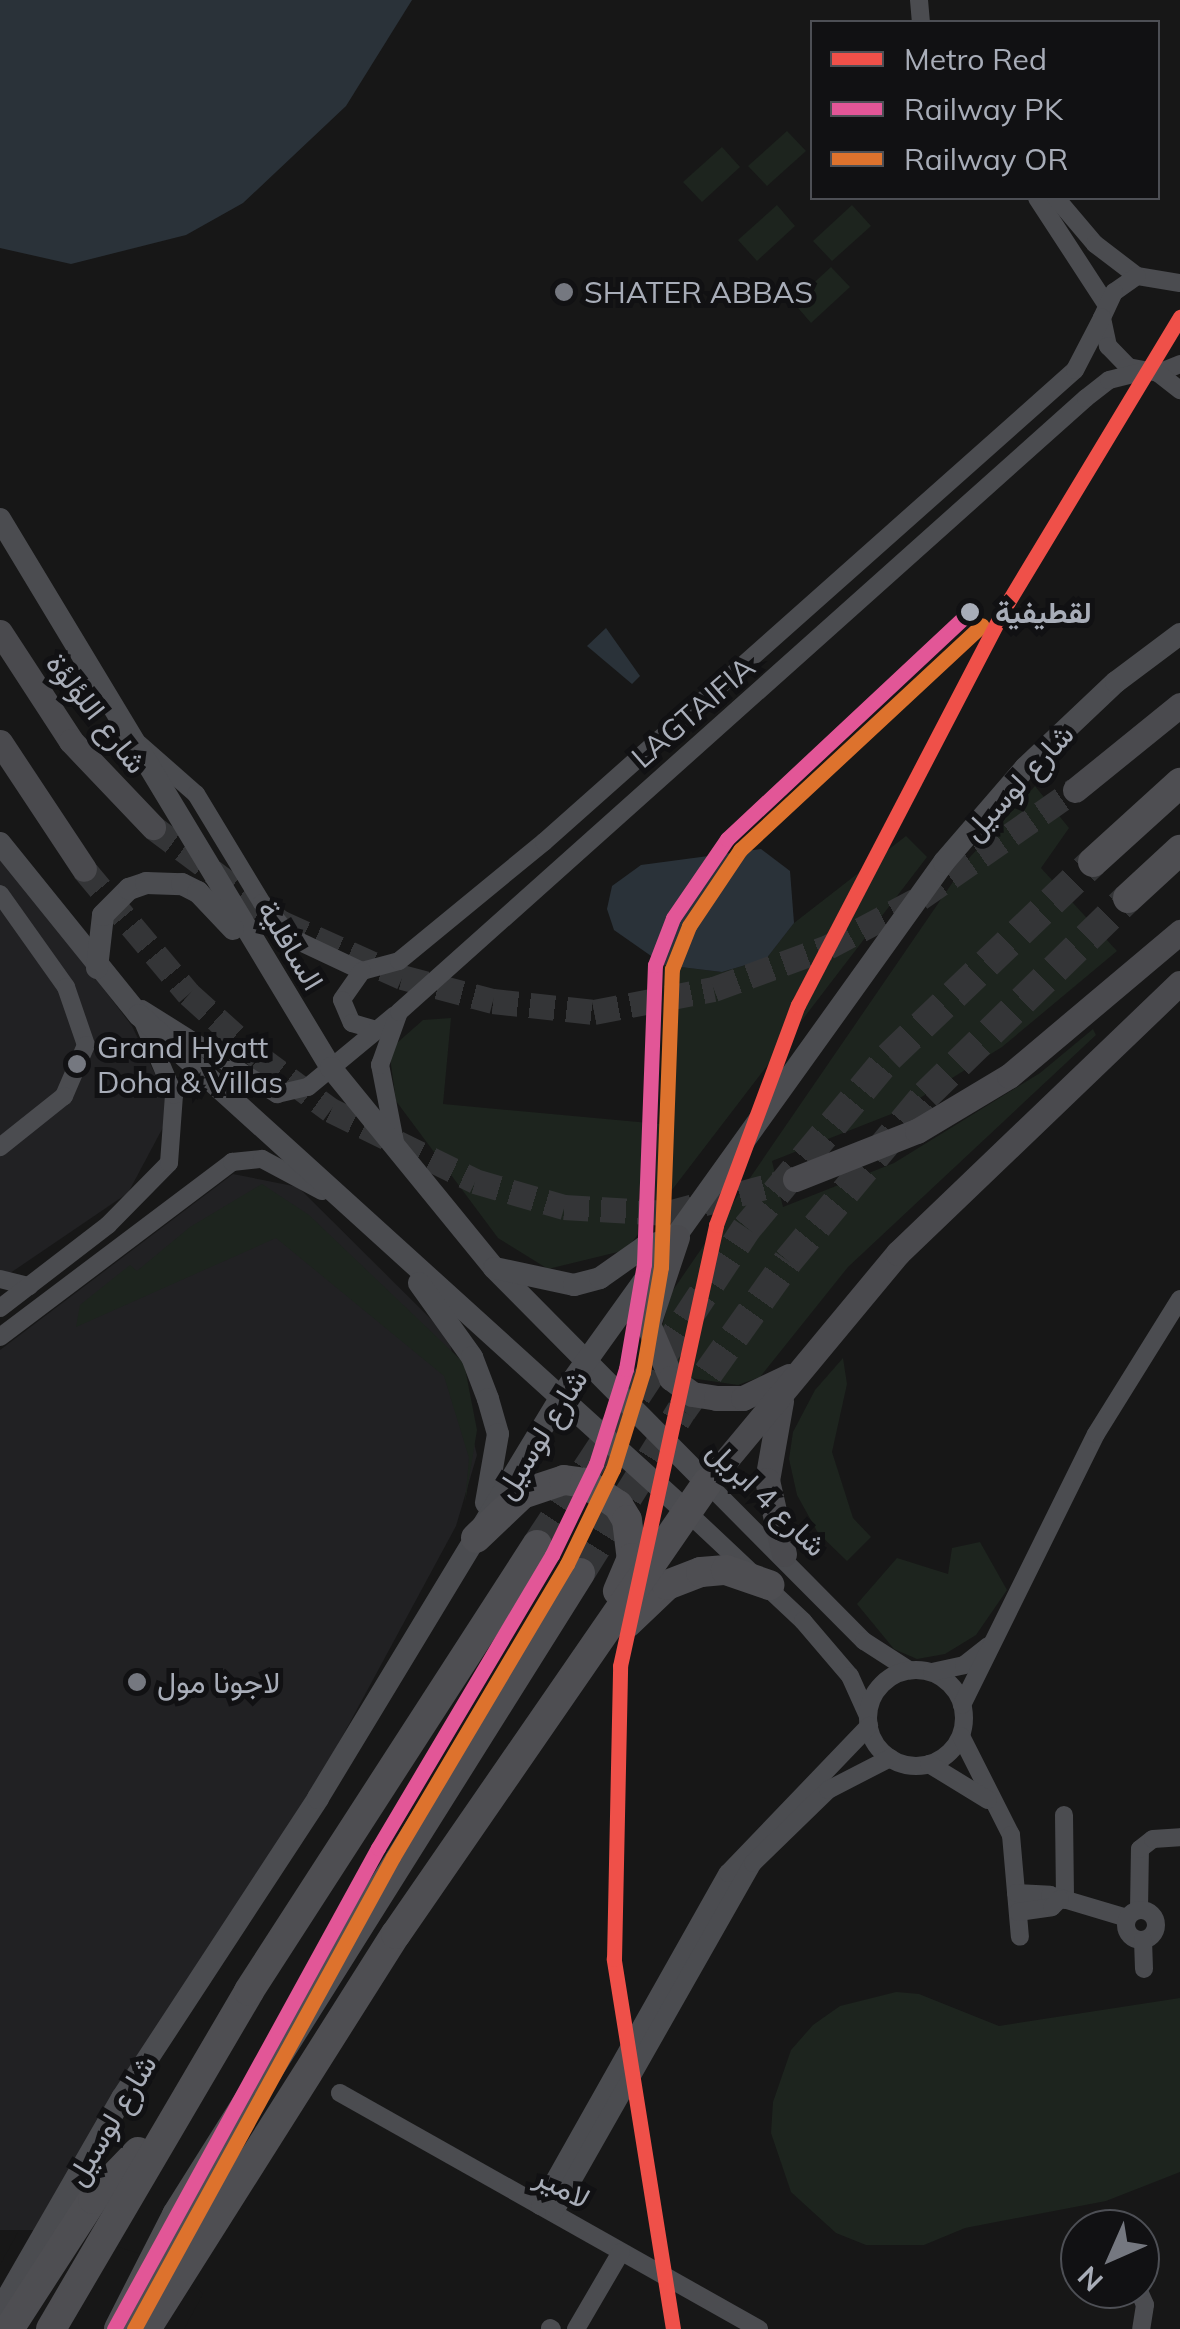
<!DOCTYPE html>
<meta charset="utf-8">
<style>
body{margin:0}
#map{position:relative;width:1180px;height:2329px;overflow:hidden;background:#171717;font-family:Mulish,Vazirmatn,sans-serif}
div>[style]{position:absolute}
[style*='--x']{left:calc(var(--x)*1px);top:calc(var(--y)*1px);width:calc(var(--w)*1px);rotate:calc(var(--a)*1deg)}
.built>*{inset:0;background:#212123}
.green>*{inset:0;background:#1d241e}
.water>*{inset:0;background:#2a3239}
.pier>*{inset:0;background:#171717}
.secondary-tunnel>*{height:25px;margin-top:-12.5px;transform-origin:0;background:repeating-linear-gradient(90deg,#343537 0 25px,transparent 0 37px)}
.trunk-tunnel>*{height:30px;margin-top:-15px;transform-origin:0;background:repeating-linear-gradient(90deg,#343537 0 30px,transparent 0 45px)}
.minor>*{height:18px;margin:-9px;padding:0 9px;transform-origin:9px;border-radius:9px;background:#4b4c50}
.minor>.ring{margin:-9px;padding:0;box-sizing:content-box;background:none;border:18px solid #4b4c50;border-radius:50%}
.tertiary>*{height:22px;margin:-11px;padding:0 11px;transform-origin:11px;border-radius:11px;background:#4b4c50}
.secondary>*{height:25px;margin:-12.5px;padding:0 12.5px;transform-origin:12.5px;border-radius:12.5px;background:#4a4a4e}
.trunk>*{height:30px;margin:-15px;padding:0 15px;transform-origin:15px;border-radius:15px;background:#4e4e52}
.rail-1>*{height:15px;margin:-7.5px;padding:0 7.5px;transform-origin:7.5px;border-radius:7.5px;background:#e25697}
.rail-2>*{height:15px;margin:-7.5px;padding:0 7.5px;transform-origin:7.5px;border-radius:7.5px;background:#dd722d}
.metro-1>*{height:15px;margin:-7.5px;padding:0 7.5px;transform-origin:7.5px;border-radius:7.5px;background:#ef5049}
.dots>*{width:28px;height:28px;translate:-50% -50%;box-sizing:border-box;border:5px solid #111113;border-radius:50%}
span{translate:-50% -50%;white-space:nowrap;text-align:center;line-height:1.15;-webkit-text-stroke:10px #111113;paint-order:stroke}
.poi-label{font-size:30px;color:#a8adb8}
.left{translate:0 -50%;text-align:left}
.stop-label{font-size:30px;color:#a8adb8;font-weight:700}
.street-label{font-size:30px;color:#a8adb8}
.legend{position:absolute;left:810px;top:20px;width:350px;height:180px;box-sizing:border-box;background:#111113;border:2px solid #4d4f55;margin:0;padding:12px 18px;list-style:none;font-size:30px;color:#a8adb8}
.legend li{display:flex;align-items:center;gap:20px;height:50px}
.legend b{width:50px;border:2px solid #4d4f55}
.north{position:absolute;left:1060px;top:2209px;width:100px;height:100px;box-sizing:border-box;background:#111113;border:2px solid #4d4f55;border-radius:50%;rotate:225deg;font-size:28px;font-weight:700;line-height:40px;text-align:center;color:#a8adb8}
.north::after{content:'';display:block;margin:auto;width:35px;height:45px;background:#757880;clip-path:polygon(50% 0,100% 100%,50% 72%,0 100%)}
</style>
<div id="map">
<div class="built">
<i style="clip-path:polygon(0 853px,132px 1026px,165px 1095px,168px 1118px,128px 1193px,0 1280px)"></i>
<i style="clip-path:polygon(233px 1174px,298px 1187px,448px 1336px,477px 1455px,456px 1526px,328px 1763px,40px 2230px,0 2230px,0 1350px)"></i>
</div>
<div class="green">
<i style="clip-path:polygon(787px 131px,806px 151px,767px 186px,748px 166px)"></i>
<i style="clip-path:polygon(722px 147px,740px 167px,702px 202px,683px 182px)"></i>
<i style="clip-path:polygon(777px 205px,795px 226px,757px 261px,738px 240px)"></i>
<i style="clip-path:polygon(852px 205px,871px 226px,832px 261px,813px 241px)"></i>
<i style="clip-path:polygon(831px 267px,850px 287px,811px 323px,793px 302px)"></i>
<i style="clip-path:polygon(1035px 786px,1069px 828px,1041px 868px,1117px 951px,1002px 1047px,899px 1111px,772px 1161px,783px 1207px,894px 1163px,1040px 1073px,1093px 1029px,1096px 1035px,848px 1267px,760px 1377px,738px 1385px,690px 1378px,675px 1364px,661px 1331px,671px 1293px,970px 857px)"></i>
<i style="clip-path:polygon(906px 836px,927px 857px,626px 1250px,548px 1269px,498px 1238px,396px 1101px,389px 1050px,423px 1020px,451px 1018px,443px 1104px,660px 1124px,664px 965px,722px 972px,766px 959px,794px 923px)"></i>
<i style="clip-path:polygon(262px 1184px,309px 1215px,464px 1363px,477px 1430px,465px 1503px,469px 1458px,444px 1376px,276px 1238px,76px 1327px,80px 1305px,130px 1265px,137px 1271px,190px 1227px)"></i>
<i style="clip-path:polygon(843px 1358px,847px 1384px,832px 1452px,853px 1518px,871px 1537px,847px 1561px,818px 1533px,797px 1495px,789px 1459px,793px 1432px,815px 1390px)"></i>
<i style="clip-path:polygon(980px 1542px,1007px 1590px,976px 1635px,945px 1654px,917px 1659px,894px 1649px,857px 1604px,897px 1558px,948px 1574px,952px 1548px)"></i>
<i style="clip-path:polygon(896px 1992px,919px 1994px,999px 2026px,1180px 1998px,1180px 2172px,1106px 2201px,965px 2228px,924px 2245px,866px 2245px,836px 2233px,791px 2192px,771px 2133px,773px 2102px,791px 2050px,813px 2025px,840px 2006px)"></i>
</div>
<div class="water">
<i style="clip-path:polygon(0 0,412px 0,346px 106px,243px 203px,186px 235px,71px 264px,0 248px)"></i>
<i style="clip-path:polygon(606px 628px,640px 676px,632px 684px,587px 646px)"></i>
<i style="clip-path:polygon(761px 849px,790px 871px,794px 923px,766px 959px,722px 972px,664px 965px,614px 930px,607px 909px,612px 886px,641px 865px)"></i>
</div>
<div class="pier">
<i style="clip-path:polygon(19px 2230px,63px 2230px,173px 2264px,203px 2294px,184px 2329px,0 2329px,0 2265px)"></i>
</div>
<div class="secondary-tunnel">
<i style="--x:153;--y:827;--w:161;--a:36.7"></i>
<i style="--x:282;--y:923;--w:132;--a:24.2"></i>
<i style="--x:402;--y:977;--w:94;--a:14.8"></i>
<i style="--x:493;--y:1001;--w:102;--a:6.2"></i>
<i style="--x:594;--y:1012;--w:122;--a:-10.9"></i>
<i style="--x:714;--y:989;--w:121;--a:-20.2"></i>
<i style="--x:828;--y:947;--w:104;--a:-28"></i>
<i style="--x:920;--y:898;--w:189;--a:-34.9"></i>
<i style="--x:84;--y:869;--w:163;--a:50"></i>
<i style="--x:189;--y:994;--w:94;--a:42"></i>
<i style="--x:259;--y:1057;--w:89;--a:36.4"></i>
<i style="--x:331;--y:1110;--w:161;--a:26.2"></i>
<i style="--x:475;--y:1181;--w:93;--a:16.3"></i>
<i style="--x:564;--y:1207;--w:104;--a:3.3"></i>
<i style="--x:668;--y:1213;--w:131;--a:-15"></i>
</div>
<div class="trunk-tunnel">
<i style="--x:537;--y:1545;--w:380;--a:-56.5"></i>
<i style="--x:747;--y:1228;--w:222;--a:-50.3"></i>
<i style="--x:889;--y:1057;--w:282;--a:-43.7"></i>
<i style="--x:580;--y:1573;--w:192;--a:-58"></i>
<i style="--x:682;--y:1410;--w:183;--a:-54.6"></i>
<i style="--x:788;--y:1261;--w:216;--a:-50.3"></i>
<i style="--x:926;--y:1095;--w:282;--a:-44.3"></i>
</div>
<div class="minor">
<i style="--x:919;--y:0;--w:22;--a:85"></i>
<i style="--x:1037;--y:198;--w:126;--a:56.9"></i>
<i style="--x:1056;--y:198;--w:60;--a:49.7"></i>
<i style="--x:1095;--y:244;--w:53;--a:37.3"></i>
<i style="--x:1180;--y:283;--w:44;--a:-170.8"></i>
<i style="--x:1137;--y:276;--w:28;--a:145"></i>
<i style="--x:1114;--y:292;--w:29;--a:115"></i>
<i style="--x:1102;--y:318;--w:29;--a:78"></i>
<i style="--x:1108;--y:346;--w:29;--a:46"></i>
<i style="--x:1128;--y:367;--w:31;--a:11"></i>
<i style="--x:1158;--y:373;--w:24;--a:-22"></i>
<i style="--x:1158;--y:373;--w:28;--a:38"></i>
<i style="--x:139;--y:744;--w:76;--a:41.3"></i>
<i style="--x:196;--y:794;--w:127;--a:58.8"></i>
<i style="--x:262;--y:903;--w:46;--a:49.4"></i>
<i style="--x:292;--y:938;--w:77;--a:25.2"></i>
<i style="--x:362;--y:971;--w:38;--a:-15"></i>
<i style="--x:399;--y:961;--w:188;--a:-39.4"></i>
<i style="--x:544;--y:842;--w:710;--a:-41.63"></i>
<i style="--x:1075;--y:370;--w:59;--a:-62.6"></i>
<i style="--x:0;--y:894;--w:114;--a:54.6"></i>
<i style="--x:66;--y:987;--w:61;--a:71"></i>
<i style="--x:86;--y:1045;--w:56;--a:113.3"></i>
<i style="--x:64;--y:1096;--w:82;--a:141.4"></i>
<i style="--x:362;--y:971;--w:35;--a:125"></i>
<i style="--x:342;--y:1000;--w:25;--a:67"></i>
<i style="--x:352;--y:1023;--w:25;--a:16"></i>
<i style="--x:142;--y:1009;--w:160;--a:32.2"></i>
<i style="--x:277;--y:1094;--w:32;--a:-13"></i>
<i style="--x:308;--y:1087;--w:113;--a:-39.6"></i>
<i style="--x:396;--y:1147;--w:84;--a:-101"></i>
<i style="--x:380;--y:1065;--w:56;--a:-70.3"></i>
<i style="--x:399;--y:1012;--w:921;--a:-41.79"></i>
<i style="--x:1086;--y:398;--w:29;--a:-38"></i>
<i style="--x:1109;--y:380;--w:33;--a:-14"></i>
<i style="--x:0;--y:1279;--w:30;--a:14"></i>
<i style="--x:0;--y:1308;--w:136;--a:-37.5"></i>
<i style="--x:108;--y:1225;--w:87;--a:-45.5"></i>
<i style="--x:169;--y:1163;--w:68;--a:-85.8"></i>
<i style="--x:174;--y:1095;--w:77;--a:-112.9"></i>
<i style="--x:0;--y:1337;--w:291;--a:-37"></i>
<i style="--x:232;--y:1162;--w:30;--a:-6"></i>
<i style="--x:262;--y:1159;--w:68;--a:28.1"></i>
<i style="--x:707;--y:1483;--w:223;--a:45.2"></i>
<i style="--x:864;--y:1641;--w:54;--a:32.8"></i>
<i style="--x:686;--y:1511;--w:161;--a:43.2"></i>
<i style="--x:803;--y:1621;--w:72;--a:49.5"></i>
<i style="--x:850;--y:1676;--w:44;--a:65.8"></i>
<i class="ring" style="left:868px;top:1670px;width:78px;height:78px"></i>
<i style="--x:932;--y:1672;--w:33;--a:-12"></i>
<i style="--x:964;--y:1665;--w:31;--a:-38"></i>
<i style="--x:962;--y:1705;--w:302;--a:-63.7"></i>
<i style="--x:1096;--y:1434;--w:159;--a:-58.1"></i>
<i style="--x:961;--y:1736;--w:111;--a:63.2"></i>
<i style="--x:1011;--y:1835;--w:102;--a:85"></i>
<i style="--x:929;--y:1764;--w:69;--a:31.4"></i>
<i style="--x:1064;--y:1815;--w:85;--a:89.3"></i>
<i style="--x:1016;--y:1893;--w:34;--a:3"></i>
<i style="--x:1050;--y:1895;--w:80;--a:16.6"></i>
<i style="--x:1139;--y:1910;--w:61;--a:-89.1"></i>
<i style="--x:1140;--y:1849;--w:16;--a:-38"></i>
<i style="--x:1153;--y:1839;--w:27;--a:-4"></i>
<i class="ring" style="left:1126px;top:1910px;width:12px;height:12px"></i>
<i style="--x:1018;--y:1912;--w:34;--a:-8"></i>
<i style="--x:1052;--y:1907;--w:11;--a:-45"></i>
<i style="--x:1143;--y:1940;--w:29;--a:88"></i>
<i style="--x:340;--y:2093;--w:481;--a:29.4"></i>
<i style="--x:540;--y:2206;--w:382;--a:-60.6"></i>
<i style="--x:728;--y:1873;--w:204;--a:-46.2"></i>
<i style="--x:554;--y:2213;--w:403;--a:-60.4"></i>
<i style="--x:753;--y:1863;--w:105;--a:-44.2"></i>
<i style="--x:828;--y:1790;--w:70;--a:-27.3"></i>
<i style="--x:1138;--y:2289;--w:17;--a:66"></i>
<i style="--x:1145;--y:2305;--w:24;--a:99"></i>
<i style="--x:550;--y:2328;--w:2;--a:27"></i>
<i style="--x:576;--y:2329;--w:89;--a:-59.7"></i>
</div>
<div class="tertiary">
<i style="--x:0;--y:519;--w:641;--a:58.91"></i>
<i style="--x:331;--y:1068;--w:258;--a:50.8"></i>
<i style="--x:494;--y:1268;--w:303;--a:45.3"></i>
<i style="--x:0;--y:843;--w:221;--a:51.1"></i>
<i style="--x:139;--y:1015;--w:738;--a:42.2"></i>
<i style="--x:97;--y:968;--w:53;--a:-83.5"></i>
<i style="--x:103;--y:915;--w:37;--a:-45"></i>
<i style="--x:129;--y:889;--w:18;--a:-19"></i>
<i style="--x:146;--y:883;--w:36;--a:2"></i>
<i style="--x:182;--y:884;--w:18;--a:27"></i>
<i style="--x:198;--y:892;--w:51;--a:46.6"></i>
<i style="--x:495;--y:1268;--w:81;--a:12.1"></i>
<i style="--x:574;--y:1285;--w:27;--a:-15"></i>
<i style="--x:600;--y:1278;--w:54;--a:-35.2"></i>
<i style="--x:644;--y:1247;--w:34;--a:-17"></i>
<i style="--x:419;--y:1283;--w:91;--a:54.4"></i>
<i style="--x:472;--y:1357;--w:45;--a:69.1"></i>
<i style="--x:488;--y:1399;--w:36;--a:74"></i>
<i style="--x:498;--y:1434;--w:70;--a:99.9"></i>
<i style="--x:0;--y:2310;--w:245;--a:-60.1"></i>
<i style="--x:122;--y:2098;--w:358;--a:-56.8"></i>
<i style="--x:318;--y:1798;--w:471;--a:-58.8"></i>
<i style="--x:562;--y:1395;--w:656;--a:-54.37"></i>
<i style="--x:944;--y:862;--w:124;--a:-49.2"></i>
<i style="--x:1025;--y:768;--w:125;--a:-43.4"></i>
<i style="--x:1116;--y:682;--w:80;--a:-36.9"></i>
</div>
<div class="secondary">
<i style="--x:0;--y:632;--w:130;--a:56.9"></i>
<i style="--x:71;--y:741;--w:119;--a:46.4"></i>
<i style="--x:0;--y:742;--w:152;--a:56.5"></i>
<i style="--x:1075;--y:790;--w:135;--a:-39"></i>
<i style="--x:795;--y:1179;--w:131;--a:-21.5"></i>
<i style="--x:917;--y:1131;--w:107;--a:-30.9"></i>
<i style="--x:1009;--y:1076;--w:224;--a:-40.1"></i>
<i style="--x:677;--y:1237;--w:92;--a:108.4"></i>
<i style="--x:648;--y:1324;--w:59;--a:66.9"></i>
<i style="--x:671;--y:1378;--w:26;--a:37"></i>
<i style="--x:692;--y:1394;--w:24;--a:9"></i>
<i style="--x:716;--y:1398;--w:27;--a:0"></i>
<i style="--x:743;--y:1398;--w:51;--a:-25.6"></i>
<i style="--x:781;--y:1401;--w:80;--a:100"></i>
<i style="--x:767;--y:1480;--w:76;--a:77.1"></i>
<i style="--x:707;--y:1483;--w:299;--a:-50.3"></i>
<i style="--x:898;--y:1253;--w:390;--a:-43.8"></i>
</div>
<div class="trunk">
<i style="--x:1093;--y:862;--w:118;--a:-42.2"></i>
<i style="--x:1128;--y:898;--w:71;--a:-42.7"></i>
<i style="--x:476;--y:1538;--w:64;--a:-43.7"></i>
<i style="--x:522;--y:1494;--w:44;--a:-18.4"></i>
<i style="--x:564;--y:1480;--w:21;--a:8"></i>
<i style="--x:585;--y:1483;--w:40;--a:34"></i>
<i style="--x:618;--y:1505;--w:17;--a:59"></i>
<i style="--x:627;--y:1520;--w:38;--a:83"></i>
<i style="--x:632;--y:1558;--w:36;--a:113"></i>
<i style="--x:627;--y:1623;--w:55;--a:-43.5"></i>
<i style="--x:667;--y:1585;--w:36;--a:-21"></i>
<i style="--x:701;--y:1572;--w:25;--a:-5"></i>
<i style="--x:726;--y:1570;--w:46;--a:19.2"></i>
<i style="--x:9;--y:2329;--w:155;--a:-57.1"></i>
<i style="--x:93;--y:2199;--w:65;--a:-46.2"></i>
<i style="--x:51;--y:2329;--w:392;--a:-59.6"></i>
<i style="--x:249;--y:1991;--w:531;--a:-57.15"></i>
<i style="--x:119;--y:2329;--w:128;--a:-63"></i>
<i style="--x:177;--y:2215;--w:758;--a:-57.88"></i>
<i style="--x:146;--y:2329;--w:467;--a:-57.7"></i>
<i style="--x:396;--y:1934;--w:548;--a:-55.41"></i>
</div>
<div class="rail-1">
<i style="--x:114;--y:2329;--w:549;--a:-61.24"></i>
<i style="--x:378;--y:1848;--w:341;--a:-59.3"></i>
<i style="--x:552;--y:1555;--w:101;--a:-64.2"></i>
<i style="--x:596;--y:1464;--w:100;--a:-72.5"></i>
<i style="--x:626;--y:1369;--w:107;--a:-80.3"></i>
<i style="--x:644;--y:1264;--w:299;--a:-87.9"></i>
<i style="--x:655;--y:965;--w:50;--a:-69"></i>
<i style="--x:673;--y:918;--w:96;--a:-55.6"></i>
<i style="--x:727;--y:839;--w:333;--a:-43.1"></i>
</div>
<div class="rail-2">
<i style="--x:134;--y:2329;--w:538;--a:-61.25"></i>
<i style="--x:393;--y:1857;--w:341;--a:-59.3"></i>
<i style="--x:567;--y:1564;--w:106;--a:-64.2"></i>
<i style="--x:613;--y:1469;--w:102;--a:-72.8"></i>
<i style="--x:643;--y:1372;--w:107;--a:-80.3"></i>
<i style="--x:661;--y:1267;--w:298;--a:-87.9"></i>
<i style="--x:672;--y:969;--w:46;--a:-68.4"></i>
<i style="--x:689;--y:926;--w:92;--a:-56.1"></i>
<i style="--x:740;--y:850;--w:330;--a:-42.9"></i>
</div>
<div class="metro-1">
<i style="--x:673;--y:2329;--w:375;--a:-99.1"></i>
<i style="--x:614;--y:1959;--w:293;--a:-88.8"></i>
<i style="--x:620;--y:1666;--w:451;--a:-77.7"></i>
<i style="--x:716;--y:1225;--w:235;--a:-69.6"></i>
<i style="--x:798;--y:1005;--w:454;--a:-62.5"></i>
<i style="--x:1008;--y:602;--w:333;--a:-58.9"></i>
</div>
<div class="dots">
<i style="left:564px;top:292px;background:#757880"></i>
<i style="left:970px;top:612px;background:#a8adb8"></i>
<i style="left:77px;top:1064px;background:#757880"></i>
<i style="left:137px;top:1682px;background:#757880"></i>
</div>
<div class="poi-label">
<span class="left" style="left:584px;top:292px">SHATER ABBAS</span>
<span class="left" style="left:97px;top:1064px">Grand Hyatt<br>Doha &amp; Villas</span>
<span class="left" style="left:157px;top:1682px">لاجونا مول</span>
</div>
<div class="stop-label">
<span class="left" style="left:995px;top:612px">لقطيفية</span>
</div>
<div class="street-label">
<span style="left:693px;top:712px;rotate:-41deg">LAGTAIFIA</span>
<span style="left:97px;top:713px;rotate:52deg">شارع اللؤلؤة</span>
<span style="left:1018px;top:782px;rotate:-47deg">شارع لوسيل</span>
<span style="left:291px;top:945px;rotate:59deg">السافلية</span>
<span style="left:541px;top:1434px;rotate:-58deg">شارع لوسيل</span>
<span style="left:767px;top:1498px;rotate:44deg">شارع 4 ابريل</span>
<span style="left:111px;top:2120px;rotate:-59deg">شارع لوسيل</span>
<span style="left:563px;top:2187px;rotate:29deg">لامير</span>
</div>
<ul class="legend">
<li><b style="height:12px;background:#ef5049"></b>Metro Red</li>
<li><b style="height:12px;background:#e25697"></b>Railway PK</li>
<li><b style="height:12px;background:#dd722d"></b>Railway OR</li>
</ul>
<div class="north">N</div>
</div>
